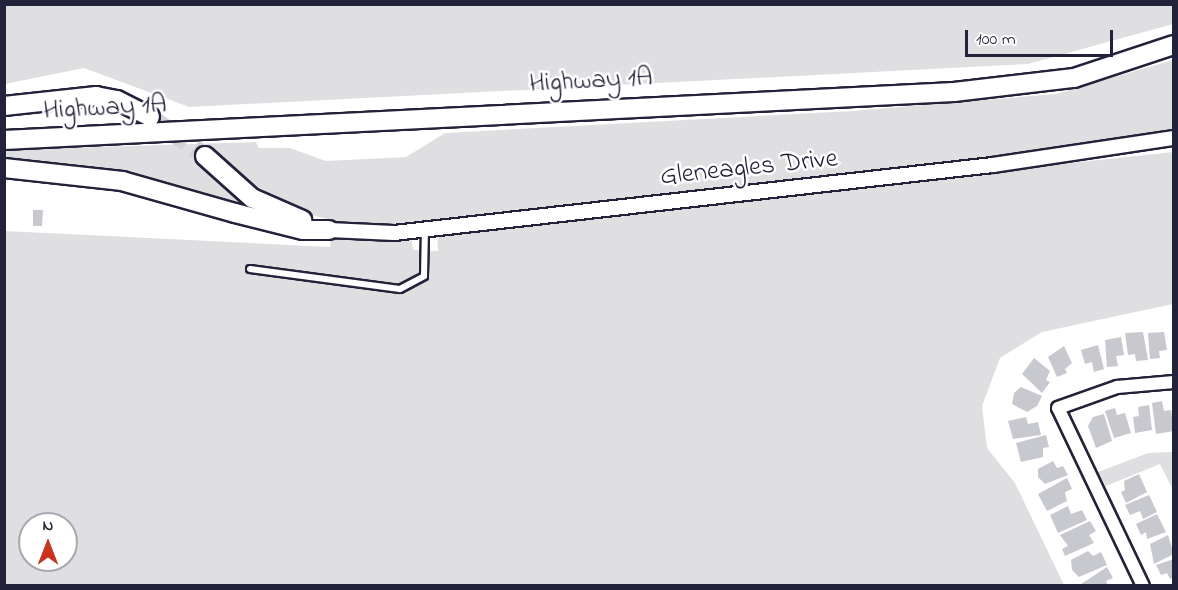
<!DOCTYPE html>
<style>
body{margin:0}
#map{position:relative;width:1178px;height:590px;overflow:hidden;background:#fff;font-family:"Indie Flower",sans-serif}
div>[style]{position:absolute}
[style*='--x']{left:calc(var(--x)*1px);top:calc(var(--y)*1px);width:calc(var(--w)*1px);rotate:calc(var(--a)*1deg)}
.green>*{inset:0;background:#dfdfe2}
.building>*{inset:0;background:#c8c8cf}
.primary-tunnel>*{height:18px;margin-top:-9px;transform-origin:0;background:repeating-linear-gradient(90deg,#d3d3d8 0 18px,transparent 0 27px)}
.roads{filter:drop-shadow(2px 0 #22223b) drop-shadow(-2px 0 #22223b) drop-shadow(0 2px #22223b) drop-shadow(0 -2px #22223b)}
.service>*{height:6px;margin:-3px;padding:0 3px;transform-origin:3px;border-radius:3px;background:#fff}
.minor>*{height:12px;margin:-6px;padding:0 6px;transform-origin:6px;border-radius:6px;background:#fff}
.tertiary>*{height:14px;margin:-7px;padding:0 7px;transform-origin:7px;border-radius:7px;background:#fff}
.primary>*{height:18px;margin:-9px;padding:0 9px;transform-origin:9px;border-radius:9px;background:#fff}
span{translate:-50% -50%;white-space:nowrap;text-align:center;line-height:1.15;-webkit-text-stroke:5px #fff;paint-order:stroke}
.street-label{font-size:27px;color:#22223b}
.frame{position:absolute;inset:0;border:6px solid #22223b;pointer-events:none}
.north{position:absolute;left:18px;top:512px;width:60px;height:60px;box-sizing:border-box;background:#fff;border:2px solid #a7a7b1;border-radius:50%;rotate:0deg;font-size:16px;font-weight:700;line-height:24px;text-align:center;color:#22223b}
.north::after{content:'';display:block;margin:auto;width:21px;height:27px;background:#c8321e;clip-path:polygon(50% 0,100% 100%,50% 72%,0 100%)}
.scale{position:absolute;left:965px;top:30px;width:148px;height:27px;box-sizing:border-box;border:3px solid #22223b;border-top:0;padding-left:8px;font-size:18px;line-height:21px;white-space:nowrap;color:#22223b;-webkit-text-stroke:4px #fff;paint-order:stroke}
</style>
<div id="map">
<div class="green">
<i style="clip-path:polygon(1173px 4px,1173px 24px,1028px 64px,189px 107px,84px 68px,5px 84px,5px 5px)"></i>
<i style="clip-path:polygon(1173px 60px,1173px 131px,1029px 153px,390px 224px,345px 224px,294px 210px,244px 178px,218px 154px,198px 156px,289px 219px,117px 171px,5px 161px,4px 150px,256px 142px,259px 148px,290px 148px,326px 161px,406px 157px,445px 133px,852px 111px,1056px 94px)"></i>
<i style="clip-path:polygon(evenodd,1173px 152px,1173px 304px,1042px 332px,1000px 358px,982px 406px,987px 448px,1015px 483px,1064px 585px,5px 586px,5px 231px,330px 247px,331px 238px,411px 235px,413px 250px,438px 251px,437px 232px,1173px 152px,30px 524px,66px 524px,66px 560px,30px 560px,30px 524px)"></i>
<i style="clip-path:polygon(1173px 452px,1173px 490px,1160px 464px,1106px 486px,1098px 472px,1148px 453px)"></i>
</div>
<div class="building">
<i style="clip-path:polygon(33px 210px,43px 210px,42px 226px,33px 226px)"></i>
<i style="clip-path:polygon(1143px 332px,1148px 360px,1136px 361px,1135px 354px,1128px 355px,1125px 333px)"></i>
<i style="clip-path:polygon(1164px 332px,1167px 350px,1159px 351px,1160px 358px,1150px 359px,1148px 333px)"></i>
<i style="clip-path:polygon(1121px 337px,1124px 355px,1116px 356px,1118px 366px,1107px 367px,1105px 340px)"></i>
<i style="clip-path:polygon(1098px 345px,1104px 369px,1094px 372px,1092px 362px,1085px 364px,1081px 350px)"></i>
<i style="clip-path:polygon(1064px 346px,1072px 363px,1065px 369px,1067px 373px,1057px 377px,1048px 357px)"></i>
<i style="clip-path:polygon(1034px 358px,1050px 371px,1046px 380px,1050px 382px,1042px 393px,1022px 374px)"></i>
<i style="clip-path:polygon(1021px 387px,1042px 396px,1037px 406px,1027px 412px,1012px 404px,1014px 393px)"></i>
<i style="clip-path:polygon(1162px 401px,1164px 411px,1171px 410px,1174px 431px,1156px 434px,1152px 403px)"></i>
<i style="clip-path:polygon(1149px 405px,1152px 430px,1135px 433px,1133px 417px,1139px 416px,1138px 407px)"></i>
<i style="clip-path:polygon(1115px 408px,1117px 415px,1125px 413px,1131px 433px,1114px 438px,1105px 411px)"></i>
<i style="clip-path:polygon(1104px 414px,1112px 441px,1096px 448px,1088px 426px,1093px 417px)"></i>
<i style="clip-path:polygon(1026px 417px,1028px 424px,1038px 422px,1041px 435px,1013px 439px,1008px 421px)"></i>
<i style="clip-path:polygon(1046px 435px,1049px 447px,1043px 448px,1043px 457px,1021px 462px,1016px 443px)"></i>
<i style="clip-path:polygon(1053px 461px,1057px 468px,1063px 466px,1068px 475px,1045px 484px,1038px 477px,1038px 469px)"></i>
<i style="clip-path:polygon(1139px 474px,1147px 492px,1126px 503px,1121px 492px,1125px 490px,1124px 481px)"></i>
<i style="clip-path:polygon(1067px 478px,1072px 489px,1065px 492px,1067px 501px,1047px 511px,1038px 494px)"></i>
<i style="clip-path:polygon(1149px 495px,1157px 512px,1143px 519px,1140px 511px,1130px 515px,1125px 505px)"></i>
<i style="clip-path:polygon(1068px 506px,1071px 514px,1082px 510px,1087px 520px,1058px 533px,1050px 515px)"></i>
<i style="clip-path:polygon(1157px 514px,1166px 532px,1147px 539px,1146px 532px,1141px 535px,1136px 524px)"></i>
<i style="clip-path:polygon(1090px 521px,1096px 531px,1089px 535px,1094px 543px,1065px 556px,1062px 549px,1068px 546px,1060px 535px)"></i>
<i style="clip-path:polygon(1168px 535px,1174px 554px,1154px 564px,1150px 544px)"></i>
<i style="clip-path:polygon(1088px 551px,1093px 556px,1101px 552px,1107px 565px,1079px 577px,1072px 570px,1071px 560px)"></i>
<i style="clip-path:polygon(1174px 559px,1174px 577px,1170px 579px,1167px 573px,1161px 575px,1156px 565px)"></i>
<i style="clip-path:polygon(1107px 567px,1113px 578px,1106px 581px,1108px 586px,1078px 586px)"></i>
</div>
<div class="primary-tunnel">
<i style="--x:150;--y:117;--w:67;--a:35.3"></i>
</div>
<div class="roads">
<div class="service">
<i style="--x:250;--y:269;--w:151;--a:7.6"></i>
<i style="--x:400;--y:289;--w:27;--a:-28"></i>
<i style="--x:424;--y:276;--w:46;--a:-88.8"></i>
</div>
<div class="minor">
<i style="--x:1143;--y:586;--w:197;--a:-115.5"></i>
<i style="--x:1058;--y:408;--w:63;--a:-19.6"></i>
<i style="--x:1117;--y:387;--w:57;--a:-5"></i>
</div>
<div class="tertiary">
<i style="--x:329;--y:230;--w:65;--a:2.6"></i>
<i style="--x:394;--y:233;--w:603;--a:-6.48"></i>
<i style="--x:993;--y:165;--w:183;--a:-8.5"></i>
</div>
<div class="primary">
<i style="--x:4;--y:106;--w:93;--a:-6.2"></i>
<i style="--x:96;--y:96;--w:21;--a:11"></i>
<i style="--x:117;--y:100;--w:37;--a:27"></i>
<i style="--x:4;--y:140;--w:951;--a:-2.89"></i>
<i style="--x:954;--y:92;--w:121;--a:-6.7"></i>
<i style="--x:1074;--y:78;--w:105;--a:-18.3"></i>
<i style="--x:205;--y:156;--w:63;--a:41.8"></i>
<i style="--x:252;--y:198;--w:55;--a:23.7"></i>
<i style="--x:4;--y:168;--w:119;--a:6.3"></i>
<i style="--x:122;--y:181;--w:117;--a:15.8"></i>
<i style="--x:235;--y:213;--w:70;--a:14"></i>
<i style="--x:303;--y:230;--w:26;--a:0"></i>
</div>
</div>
<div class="street-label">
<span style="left:591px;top:81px;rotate:-3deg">Highway 1A</span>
<span style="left:105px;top:108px;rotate:-3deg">Highway 1A</span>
<span style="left:749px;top:168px;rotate:-6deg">Gleneagles Drive</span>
</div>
<div class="frame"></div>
<div class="north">N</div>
<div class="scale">100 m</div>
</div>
